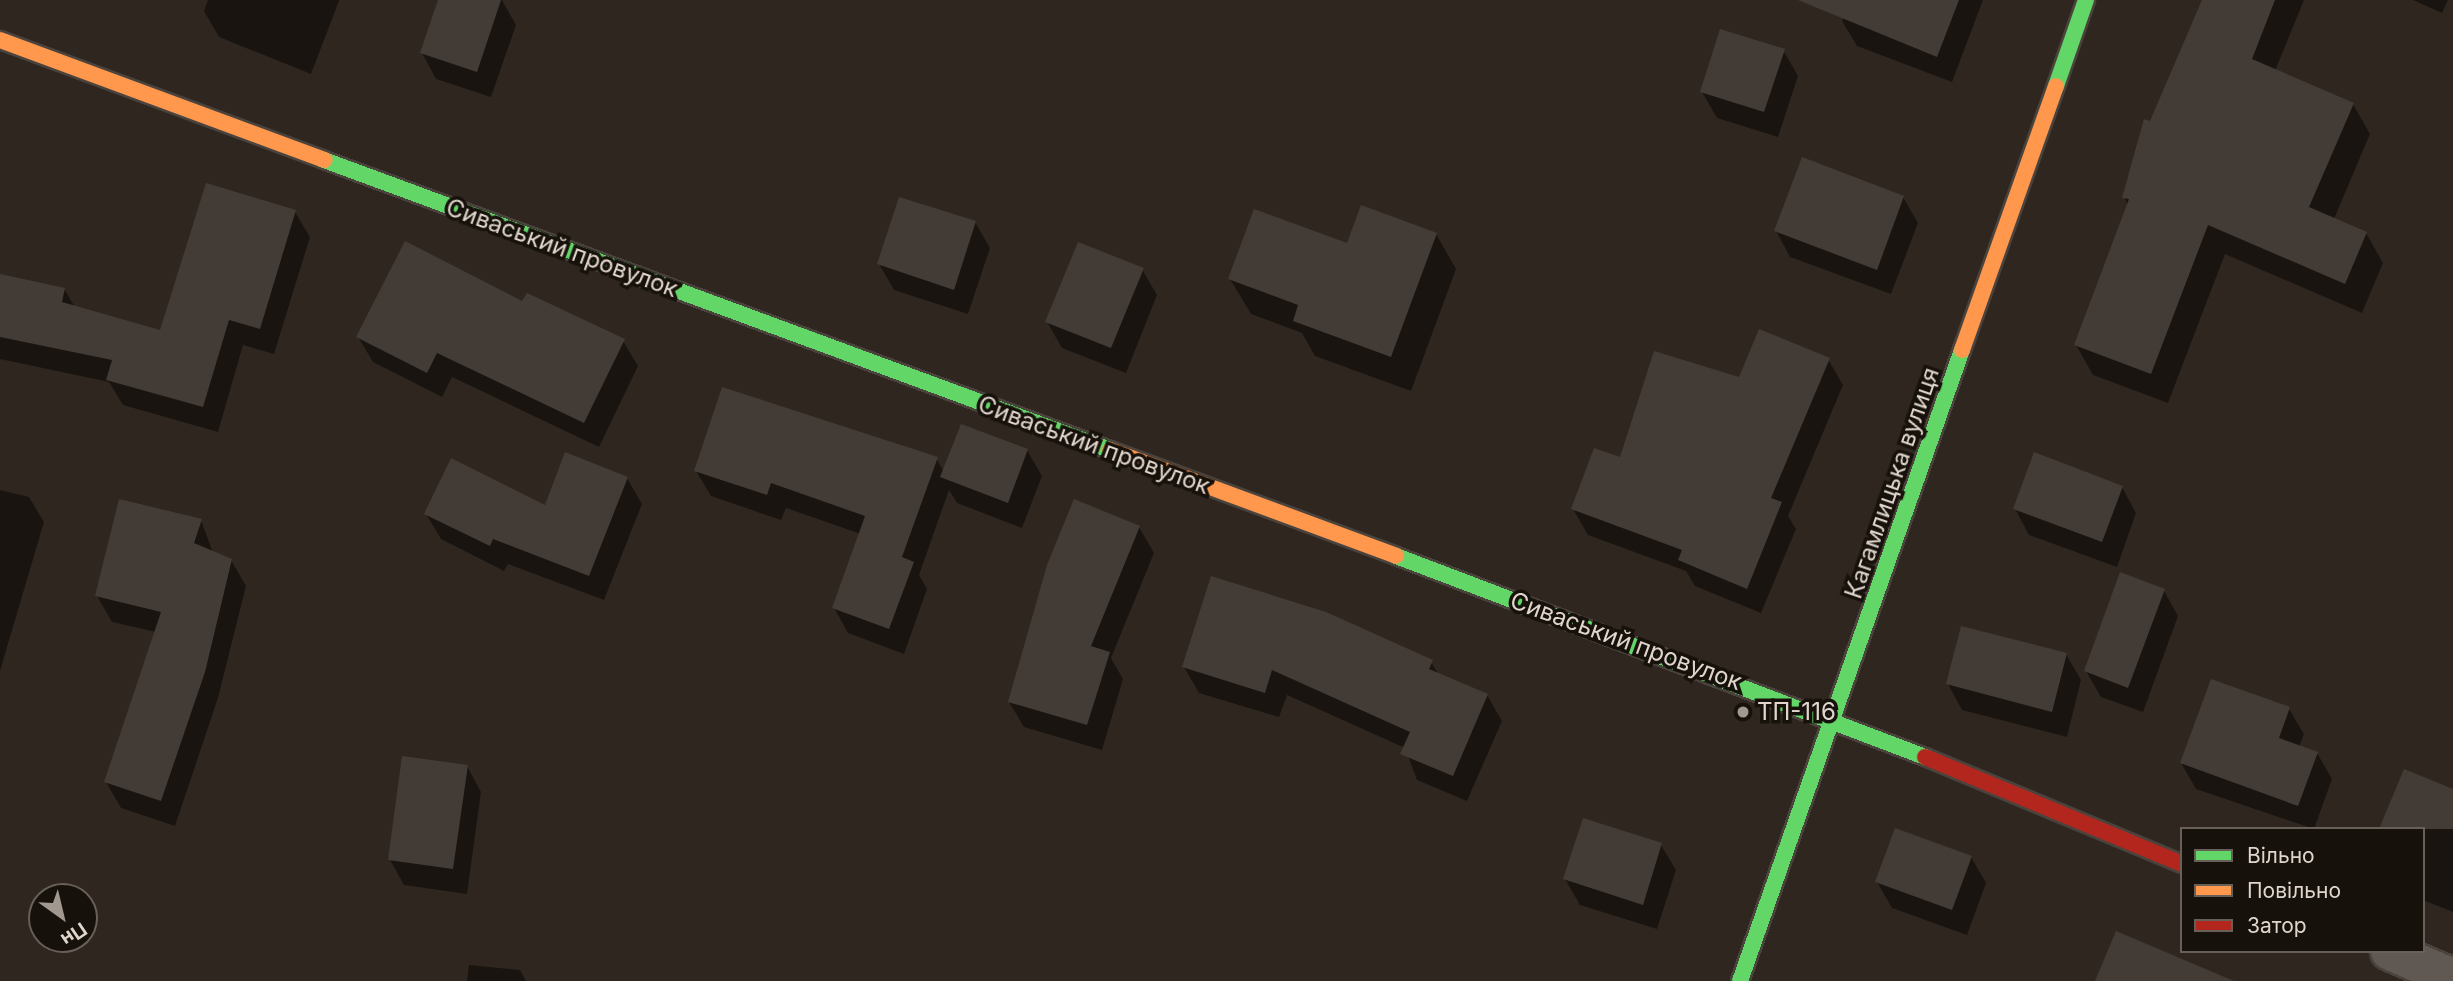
<!DOCTYPE html>
<meta charset="utf-8">
<style>
body{margin:0}
#map{position:relative;width:2453px;height:981px;overflow:hidden;background:#2f271f;font-family:Inter,sans-serif}
div>[style]{position:absolute}
[style*='--x']{left:calc(var(--x)*1px);top:calc(var(--y)*1px);width:calc(var(--w)*1px);rotate:calc(var(--a)*1deg)}
.shadow>*{inset:0;background:#0007}
.building>*{inset:0;background:#433c36}
.roads{filter:drop-shadow(2px 0 #4a433d) drop-shadow(-2px 0 #4a433d) drop-shadow(0 2px #4a433d) drop-shadow(0 -2px #4a433d)}
.street>*{height:38px;margin:-19px;padding:0 19px;transform-origin:19px;border-radius:19px;background:#5f5853}
.fast>*{height:16px;margin:-8px;padding:0 8px;transform-origin:8px;border-radius:8px;background:#63d668}
.slow>*{height:16px;margin:-8px;padding:0 8px;transform-origin:8px;border-radius:8px;background:#ff974d}
.jam>*{height:16px;margin:-8px;padding:0 8px;transform-origin:8px;border-radius:8px;background:#b3261e}
.dots>*{width:19px;height:19px;translate:-50% -50%;box-sizing:border-box;border:4px solid #17110b;border-radius:50%}
span{translate:-50% -50%;white-space:nowrap;text-align:center;line-height:1.15;-webkit-text-stroke:7px #17110b;paint-order:stroke}
.street-label{font-size:24px;color:#dfd5cc}
.poi-label{font-size:24px;color:#dfd5cc}
.left{translate:0 -50%;text-align:left}
.legend{position:absolute;left:2180px;top:827px;width:245px;height:126px;box-sizing:border-box;background:#17110b;border:2px solid #675f58;margin:0;padding:9px 12px;list-style:none;font-size:21px;color:#dfd5cc}
.legend li{display:flex;align-items:center;gap:14px;height:35px}
.legend b{width:35px;border:2px solid #675f58}
.north{position:absolute;left:28px;top:883px;width:70px;height:70px;box-sizing:border-box;background:#17110b;border:2px solid #675f58;border-radius:50%;rotate:146deg;font-size:19px;font-weight:700;line-height:28px;text-align:center;color:#dfd5cc}
.north::after{content:'';display:block;margin:auto;width:24px;height:32px;background:#a1988f;clip-path:polygon(50% 0,100% 100%,50% 72%,0 100%)}
</style>
<div id="map">
<div class="shadow">
<i style="clip-path:polygon(208px 0,339px 0,339px 1px,311px 74px,219px 37px,204px 11px)"></i>
<i style="clip-path:polygon(440px 0,502px 0,516px 25px,491px 97px,436px 79px,422px 53px)"></i>
<i style="clip-path:polygon(1850px 0,1983px 0,1952px 82px,1857px 46px,1842px 21px)"></i>
<i style="clip-path:polygon(2204px 0,2304px 0,2275px 71px,2353px 104px,2370px 134px,2334px 219px,2366px 233px,2383px 263px,2362px 313px,2225px 254px,2168px 403px,2093px 375px,2076px 345px,2128px 205px,2124px 197px,2151px 123px)"></i>
<i style="clip-path:polygon(2413px 0,2448px 0,2442px 13px)"></i>
<i style="clip-path:polygon(1783px 50px,1798px 76px,1778px 137px,1717px 118px,1702px 92px)"></i>
<i style="clip-path:polygon(1903px 197px,1918px 223px,1891px 294px,1790px 257px,1776px 231px)"></i>
<i style="clip-path:polygon(295px 212px,310px 237px,274px 354px,243px 345px,218px 432px,123px 405px,109px 382px,0 359px,0 276px,64px 289px,75px 307px,161px 332px)"></i>
<i style="clip-path:polygon(975px 222px,990px 248px,968px 314px,894px 290px,879px 264px)"></i>
<i style="clip-path:polygon(1436px 234px,1456px 269px,1411px 391px,1315px 356px,1302px 333px,1251px 314px,1230px 279px,1348px 245px)"></i>
<i style="clip-path:polygon(1142px 269px,1157px 295px,1126px 373px,1062px 348px,1047px 322px)"></i>
<i style="clip-path:polygon(523px 304px,623px 341px,638px 366px,599px 447px,452px 377px,442px 397px,373px 362px,358px 337px)"></i>
<i style="clip-path:polygon(1828px 359px,1843px 385px,1788px 516px,1796px 529px,1761px 613px,1695px 586px,1686px 571px,1588px 535px,1573px 509px,1740px 380px)"></i>
<i style="clip-path:polygon(1027px 450px,1042px 476px,1022px 528px,957px 503px,949px 490px,919px 575px,927px 589px,904px 654px,848px 633px,834px 608px,861px 534px,786px 508px,781px 520px,711px 496px,696px 471px,936px 458px,944px 472px)"></i>
<i style="clip-path:polygon(627px 478px,642px 504px,604px 600px,508px 564px,504px 571px,441px 539px,426px 514px,546px 507px)"></i>
<i style="clip-path:polygon(2122px 487px,2136px 513px,2117px 567px,2029px 535px,2015px 509px)"></i>
<i style="clip-path:polygon(0 490px,29px 497px,44px 522px,0 671px)"></i>
<i style="clip-path:polygon(201px 520px,213px 553px,231px 560px,246px 586px,218px 698px,175px 826px,121px 808px,106px 782px,156px 632px,112px 622px,97px 596px)"></i>
<i style="clip-path:polygon(1139px 527px,1154px 553px,1111px 658px,1123px 679px,1102px 750px,1024px 727px,1009px 702px)"></i>
<i style="clip-path:polygon(2164px 591px,2178px 616px,2143px 712px,2101px 697px,2086px 671px)"></i>
<i style="clip-path:polygon(2066px 654px,2081px 680px,2067px 737px,1962px 710px,1948px 684px)"></i>
<i style="clip-path:polygon(1431px 662px,1439px 675px,1487px 695px,1502px 721px,1467px 801px,1417px 780px,1405px 748px,1287px 695px,1279px 717px,1199px 693px,1184px 667px)"></i>
<i style="clip-path:polygon(2289px 709px,2304px 734px,2299px 747px,2317px 753px,2332px 779px,2314px 829px,2196px 789px,2181px 763px)"></i>
<i style="clip-path:polygon(467px 766px,481px 792px,467px 894px,404px 885px,390px 860px)"></i>
<i style="clip-path:polygon(2453px 790px,2453px 912px,2423px 900px,2423px 829px)"></i>
<i style="clip-path:polygon(1661px 845px,1676px 870px,1657px 929px,1580px 905px,1565px 879px)"></i>
<i style="clip-path:polygon(1971px 857px,1986px 883px,1967px 935px,1892px 908px,1877px 882px)"></i>
<i style="clip-path:polygon(469px 965px,520px 970px,526px 981px,467px 981px)"></i>
</div>
<div class="building">
<i style="clip-path:polygon(438px 0,501px 0,477px 72px,420px 53px)"></i>
<i style="clip-path:polygon(1798px 0,1959px 0,1937px 57px)"></i>
<i style="clip-path:polygon(2202px 0,2275px 0,2252px 59px,2354px 103px,2309px 207px,2367px 232px,2345px 284px,2208px 225px,2151px 374px,2074px 345px,2129px 199px,2122px 198px,2144px 119px,2150px 121px)"></i>
<i style="clip-path:polygon(1720px 29px,1785px 49px,1764px 112px,1700px 92px)"></i>
<i style="clip-path:polygon(1802px 157px,1904px 196px,1877px 270px,1774px 231px)"></i>
<i style="clip-path:polygon(206px 183px,296px 210px,260px 329px,229px 320px,203px 407px,106px 380px,112px 360px,0 337px,0 274px,65px 288px,62px 302px,160px 330px)"></i>
<i style="clip-path:polygon(899px 197px,976px 221px,954px 290px,877px 264px)"></i>
<i style="clip-path:polygon(1361px 205px,1437px 233px,1391px 357px,1293px 321px,1298px 305px,1228px 279px,1254px 209px,1347px 243px)"></i>
<i style="clip-path:polygon(405px 241px,522px 301px,527px 293px,625px 339px,584px 423px,437px 353px,427px 373px,356px 337px)"></i>
<i style="clip-path:polygon(1078px 242px,1144px 268px,1111px 348px,1045px 322px)"></i>
<i style="clip-path:polygon(1759px 329px,1830px 358px,1771px 498px,1782px 502px,1747px 589px,1678px 560px,1682px 550px,1571px 509px,1594px 448px,1620px 457px,1654px 351px,1739px 377px)"></i>
<i style="clip-path:polygon(722px 387px,938px 457px,902px 557px,914px 562px,889px 629px,832px 608px,865px 516px,771px 483px,767px 495px,694px 471px)"></i>
<i style="clip-path:polygon(961px 424px,1028px 449px,1008px 503px,940px 477px)"></i>
<i style="clip-path:polygon(565px 452px,628px 477px,589px 576px,493px 539px,490px 546px,424px 514px,451px 458px,545px 505px)"></i>
<i style="clip-path:polygon(2034px 452px,2123px 486px,2102px 542px,2013px 509px)"></i>
<i style="clip-path:polygon(119px 499px,202px 519px,194px 543px,232px 559px,205px 672px,161px 801px,104px 782px,161px 612px,95px 596px)"></i>
<i style="clip-path:polygon(1074px 499px,1140px 526px,1091px 646px,1110px 652px,1087px 725px,1008px 702px,1047px 565px)"></i>
<i style="clip-path:polygon(2120px 572px,2165px 589px,2128px 688px,2084px 671px)"></i>
<i style="clip-path:polygon(1211px 576px,1326px 612px,1433px 660px,1429px 669px,1488px 694px,1453px 776px,1400px 754px,1410px 732px,1272px 670px,1265px 693px,1182px 667px)"></i>
<i style="clip-path:polygon(1961px 626px,2067px 653px,2052px 712px,1946px 684px)"></i>
<i style="clip-path:polygon(2211px 679px,2290px 707px,2279px 738px,2318px 752px,2298px 806px,2180px 763px)"></i>
<i style="clip-path:polygon(402px 756px,468px 765px,453px 869px,388px 860px)"></i>
<i style="clip-path:polygon(2404px 769px,2453px 789px,2453px 829px,2379px 829px)"></i>
<i style="clip-path:polygon(1583px 818px,1662px 843px,1643px 905px,1563px 879px)"></i>
<i style="clip-path:polygon(1895px 828px,1972px 856px,1952px 910px,1875px 882px)"></i>
<i style="clip-path:polygon(2116px 931px,2234px 981px,2095px 981px)"></i>
</div>
<div class="roads">
<div class="street">
<i style="--x:2390;--y:951;--w:69;--a:23.2"></i>
</div>
<div class="fast">
<i style="--x:2056;--y:86;--w:91;--a:-70.8"></i>
<i style="--x:324;--y:160;--w:838;--a:20.25"></i>
<i style="--x:1396;--y:556;--w:566;--a:20.8"></i>
<i style="--x:1740;--y:981;--w:669;--a:-70.62"></i>
</div>
<div class="slow">
<i style="--x:0;--y:40;--w:346;--a:20.3"></i>
<i style="--x:1962;--y:350;--w:280;--a:-70.4"></i>
<i style="--x:1110;--y:450;--w:305;--a:20.3"></i>
</div>
<div class="jam">
<i style="--x:1925;--y:757;--w:278;--a:22.6"></i>
</div>
</div>
<div class="dots">
<i style="left:1743px;top:712px;background:#a1988f"></i>
</div>
<div class="street-label">
<span style="left:562px;top:248px;rotate:20deg">Сиваський провулок</span>
<span style="left:1094px;top:445px;rotate:20deg">Сиваський провулок</span>
<span style="left:1892px;top:483px;rotate:-71deg">Кагамлицька вулиця</span>
<span style="left:1626px;top:641px;rotate:20deg">Сиваський провулок</span>
</div>
<div class="poi-label">
<span class="left" style="left:1757px;top:712px">ТП-116</span>
</div>
<ul class="legend">
<li><b style="height:9px;background:#63d668"></b>Вільно</li>
<li><b style="height:9px;background:#ff974d"></b>Повільно</li>
<li><b style="height:9px;background:#b3261e"></b>Затор</li>
</ul>
<div class="north">Пн</div>
</div>
